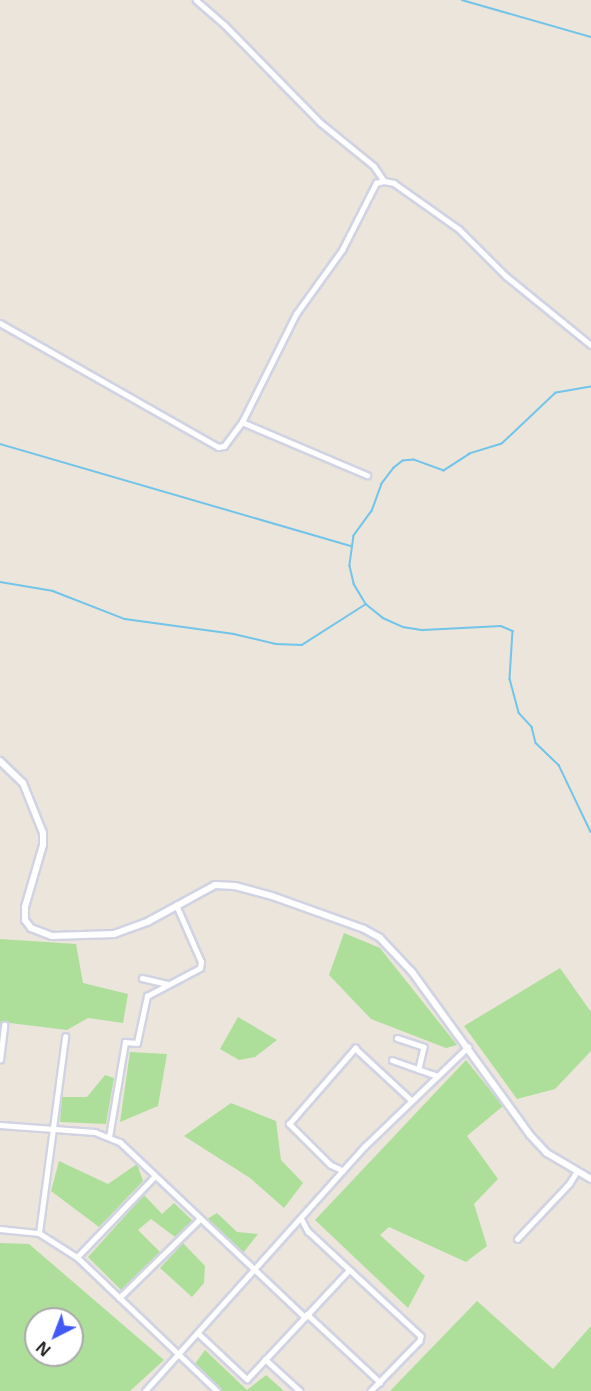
<!DOCTYPE html>
<style>
body{margin:0}
#map{position:relative;width:591px;height:1391px;overflow:hidden;background:#ebe5dc;font-family:"Noto Sans",sans-serif}
div>[style]{position:absolute}
[style*='--x']{left:calc(var(--x)*1px);top:calc(var(--y)*1px);width:calc(var(--w)*1px);rotate:calc(var(--a)*1deg)}
.green>*{inset:0;background:#aedf9a}
.stream>*{height:1.5px;margin:-0.75px;padding:0 0.75px;transform-origin:0.75px;border-radius:0.75px;background:#72c4e9}
.roads{filter:drop-shadow(2px 0 #d1d3e2) drop-shadow(-2px 0 #d1d3e2) drop-shadow(0 2px #d1d3e2) drop-shadow(0 -2px #d1d3e2)}
.minor>*{height:4.5px;margin:-2.25px;padding:0 2.25px;transform-origin:2.25px;border-radius:2.25px;background:#fff}
.tertiary>*{height:6px;margin:-3px;padding:0 3px;transform-origin:3px;border-radius:3px;background:#fff}
span{translate:-50% -50%;white-space:nowrap;text-align:center;line-height:1.15;-webkit-text-stroke:6px #fff;paint-order:stroke}
.north{position:absolute;left:24px;top:1307px;width:60px;height:60px;box-sizing:border-box;background:#fff;border:2px solid #a9a9a9;border-radius:50%;rotate:222deg;font-size:16px;font-weight:700;line-height:24px;text-align:center;color:#292929}
.north::after{content:'';display:block;margin:auto;width:21px;height:27px;background:#425af2;clip-path:polygon(50% 0,100% 100%,50% 72%,0 100%)}
</style>
<div id="map">
<div class="green">
<i style="clip-path:polygon(344px 933px,380px 948px,457px 1045px,446px 1048px,371px 1019px,329px 975px)"></i>
<i style="clip-path:polygon(0 939px,76px 944px,83px 983px,128px 994px,123px 1023px,88px 1018px,67px 1030px,2px 1022px,0 1031px)"></i>
<i style="clip-path:polygon(560px 968px,591px 1012px,591px 1051px,555px 1089px,517px 1099px,464px 1026px)"></i>
<i style="clip-path:polygon(238px 1017px,277px 1040px,255px 1057px,239px 1060px,220px 1049px)"></i>
<i style="clip-path:polygon(130px 1052px,167px 1054px,158px 1106px,120px 1122px)"></i>
<i style="clip-path:polygon(466px 1060px,503px 1106px,467px 1136px,498px 1179px,474px 1204px,487px 1246px,466px 1262px,389px 1227px,380px 1235px,425px 1276px,408px 1308px,315px 1220px)"></i>
<i style="clip-path:polygon(105px 1075px,114px 1078px,106px 1124px,60px 1122px,62px 1097px,87px 1097px)"></i>
<i style="clip-path:polygon(231px 1103px,276px 1121px,281px 1160px,303px 1183px,284px 1208px,250px 1178px,184px 1136px)"></i>
<i style="clip-path:polygon(59px 1161px,108px 1184px,137px 1164px,143px 1181px,99px 1227px,51px 1191px)"></i>
<i style="clip-path:polygon(144px 1195px,162px 1214px,174px 1203px,193px 1221px,175px 1237px,151px 1219px,138px 1230px,160px 1252px,121px 1290px,88px 1257px)"></i>
<i style="clip-path:polygon(217px 1213px,237px 1232px,258px 1234px,243px 1253px,207px 1219px)"></i>
<i style="clip-path:polygon(evenodd,0 1243px,29px 1244px,164px 1360px,130px 1391px,0 1391px,0 1243px,36px 1319px,72px 1319px,72px 1355px,36px 1355px,36px 1319px)"></i>
<i style="clip-path:polygon(183px 1243px,205px 1266px,204px 1283px,192px 1297px,160px 1268px)"></i>
<i style="clip-path:polygon(477px 1301px,553px 1369px,591px 1326px,591px 1391px,390px 1391px)"></i>
<i style="clip-path:polygon(205px 1350px,247px 1390px,266px 1375px,284px 1391px,220px 1391px,194px 1365px)"></i>
</div>
<div class="stream">
<i style="--x:462;--y:0;--w:134;--a:16"></i>
<i style="--x:591;--y:387;--w:36;--a:170"></i>
<i style="--x:556;--y:393;--w:74;--a:136.6"></i>
<i style="--x:502;--y:444;--w:34;--a:163"></i>
<i style="--x:470;--y:454;--w:31;--a:147"></i>
<i style="--x:444;--y:471;--w:32;--a:-160"></i>
<i style="--x:414;--y:460;--w:11;--a:175"></i>
<i style="--x:403;--y:461;--w:11;--a:142"></i>
<i style="--x:394;--y:468;--w:20;--a:127"></i>
<i style="--x:382;--y:484;--w:29;--a:110"></i>
<i style="--x:372;--y:511;--w:31;--a:126"></i>
<i style="--x:354;--y:536;--w:30;--a:98"></i>
<i style="--x:350;--y:566;--w:18;--a:77"></i>
<i style="--x:354;--y:584;--w:23;--a:59"></i>
<i style="--x:366;--y:604;--w:22;--a:39"></i>
<i style="--x:383;--y:618;--w:22;--a:24"></i>
<i style="--x:403;--y:627;--w:20;--a:9"></i>
<i style="--x:423;--y:630;--w:78;--a:-2.9"></i>
<i style="--x:501;--y:626;--w:13;--a:23"></i>
<i style="--x:513;--y:631;--w:48;--a:93.6"></i>
<i style="--x:510;--y:679;--w:35;--a:75"></i>
<i style="--x:519;--y:713;--w:19;--a:47"></i>
<i style="--x:532;--y:727;--w:16;--a:76"></i>
<i style="--x:536;--y:743;--w:32;--a:44"></i>
<i style="--x:559;--y:765;--w:74;--a:64.5"></i>
<i style="--x:0;--y:444;--w:365;--a:16.2"></i>
<i style="--x:0;--y:582;--w:54;--a:9.6"></i>
<i style="--x:53;--y:591;--w:77;--a:21.3"></i>
<i style="--x:125;--y:619;--w:110;--a:7.8"></i>
<i style="--x:234;--y:634;--w:43;--a:13.4"></i>
<i style="--x:276;--y:644;--w:26;--a:2"></i>
<i style="--x:302;--y:645;--w:76;--a:-32.6"></i>
</div>
<div class="roads">
<div class="minor">
<i style="--x:196;--y:0;--w:38;--a:41"></i>
<i style="--x:225;--y:25;--w:137;--a:45.6"></i>
<i style="--x:321;--y:123;--w:68;--a:39.1"></i>
<i style="--x:374;--y:166;--w:18;--a:56"></i>
<i style="--x:0;--y:323;--w:251;--a:29.6"></i>
<i style="--x:218;--y:447;--w:6;--a:-9"></i>
<i style="--x:224;--y:446;--w:30;--a:-53"></i>
<i style="--x:242;--y:422;--w:121;--a:-63.4"></i>
<i style="--x:296;--y:314;--w:79;--a:-54.3"></i>
<i style="--x:342;--y:250;--w:75;--a:-63.1"></i>
<i style="--x:376;--y:183;--w:8;--a:-14"></i>
<i style="--x:384;--y:181;--w:10;--a:11"></i>
<i style="--x:394;--y:183;--w:80;--a:35.3"></i>
<i style="--x:459;--y:229;--w:66;--a:45"></i>
<i style="--x:506;--y:276;--w:109;--a:39.1"></i>
<i style="--x:242;--y:422;--w:136;--a:23"></i>
<i style="--x:142;--y:978;--w:26;--a:13"></i>
<i style="--x:397;--y:1038;--w:28;--a:18"></i>
<i style="--x:424;--y:1047;--w:23;--a:103"></i>
<i style="--x:0;--y:1060;--w:35;--a:-83"></i>
<i style="--x:392;--y:1060;--w:46;--a:19.2"></i>
<i style="--x:0;--y:1125;--w:95;--a:4.2"></i>
<i style="--x:95;--y:1132;--w:27;--a:22"></i>
<i style="--x:120;--y:1142;--w:255;--a:43.4"></i>
<i style="--x:109;--y:1137;--w:96;--a:-80.4"></i>
<i style="--x:125;--y:1042;--w:12;--a:5"></i>
<i style="--x:137;--y:1043;--w:48;--a:-78"></i>
<i style="--x:147;--y:996;--w:60;--a:-27.8"></i>
<i style="--x:200;--y:968;--w:6;--a:-81"></i>
<i style="--x:201;--y:962;--w:62;--a:-113.7"></i>
<i style="--x:343;--y:1171;--w:14;--a:-155"></i>
<i style="--x:330;--y:1165;--w:58;--a:-135"></i>
<i style="--x:289;--y:1124;--w:101;--a:-49"></i>
<i style="--x:355;--y:1048;--w:75;--a:42.8"></i>
<i style="--x:301;--y:1218;--w:15;--a:62"></i>
<i style="--x:308;--y:1231;--w:154;--a:42.9"></i>
<i style="--x:421;--y:1336;--w:5;--a:101"></i>
<i style="--x:420;--y:1341;--w:70;--a:134.4"></i>
<i style="--x:0;--y:1229;--w:39;--a:6"></i>
<i style="--x:39;--y:1233;--w:45;--a:32.3"></i>
<i style="--x:77;--y:1257;--w:194;--a:43.7"></i>
<i style="--x:39;--y:1233;--w:198;--a:-82.4"></i>
<i style="--x:517;--y:1239;--w:76;--a:-46.6"></i>
<i style="--x:569;--y:1184;--w:15;--a:-58"></i>
<i style="--x:77;--y:1257;--w:112;--a:-46.1"></i>
<i style="--x:119;--y:1298;--w:113;--a:-44.3"></i>
<i style="--x:307;--y:1314;--w:100;--a:43"></i>
<i style="--x:199;--y:1334;--w:66;--a:43.2"></i>
<i style="--x:247;--y:1379;--w:149;--a:-46.9"></i>
<i style="--x:265;--y:1359;--w:47;--a:42.4"></i>
<i style="--x:145;--y:1391;--w:329;--a:-48.1"></i>
<i style="--x:365;--y:1146;--w:143;--a:-43.9"></i>
</div>
<div class="tertiary">
<i style="--x:0;--y:761;--w:32;--a:44"></i>
<i style="--x:23;--y:783;--w:54;--a:68.2"></i>
<i style="--x:43;--y:833;--w:12;--a:90"></i>
<i style="--x:43;--y:845;--w:65;--a:106.2"></i>
<i style="--x:25;--y:907;--w:13;--a:90"></i>
<i style="--x:25;--y:920;--w:10;--a:53"></i>
<i style="--x:31;--y:928;--w:22;--a:21"></i>
<i style="--x:52;--y:936;--w:62;--a:-1.8"></i>
<i style="--x:114;--y:934;--w:37;--a:-20"></i>
<i style="--x:149;--y:921;--w:75;--a:-28.6"></i>
<i style="--x:215;--y:885;--w:20;--a:3"></i>
<i style="--x:235;--y:886;--w:38;--a:15"></i>
<i style="--x:272;--y:896;--w:98;--a:19.7"></i>
<i style="--x:364;--y:929;--w:18;--a:29"></i>
<i style="--x:380;--y:938;--w:47;--a:46.7"></i>
<i style="--x:412;--y:972;--w:201;--a:54.1"></i>
<i style="--x:530;--y:1135;--w:25;--a:47"></i>
<i style="--x:547;--y:1153;--w:51;--a:30.6"></i>
</div>
</div>
<div class="north">N</div>
</div>
